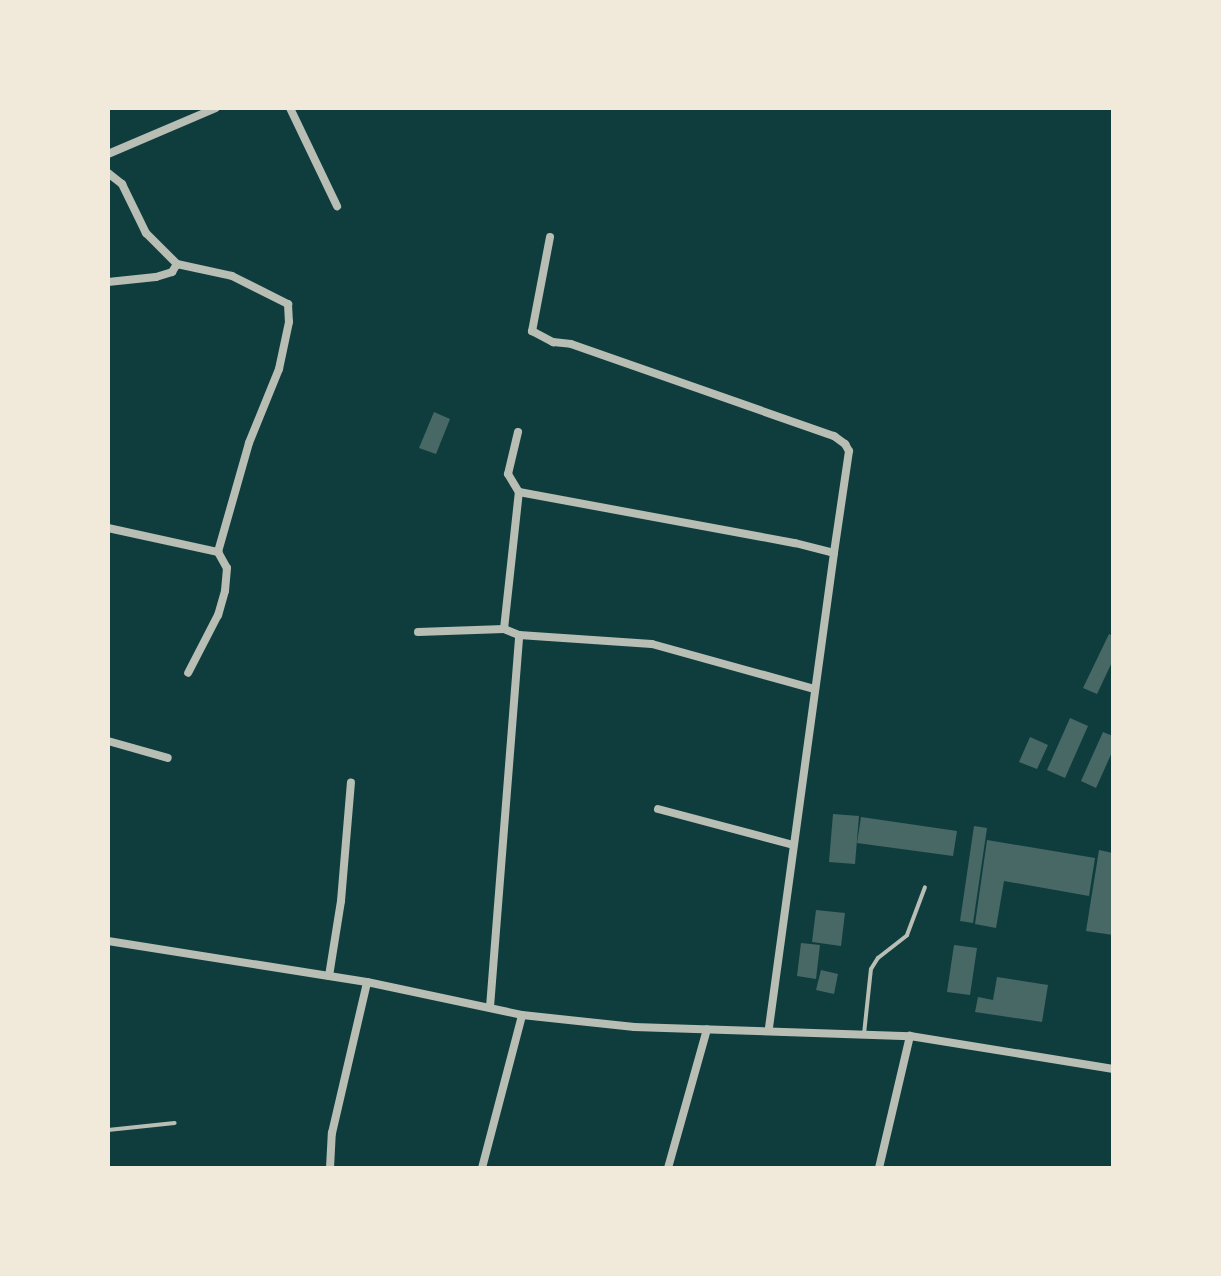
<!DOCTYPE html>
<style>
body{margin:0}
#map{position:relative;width:1221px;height:1276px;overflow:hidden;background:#0f3d3e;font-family:Ubuntu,sans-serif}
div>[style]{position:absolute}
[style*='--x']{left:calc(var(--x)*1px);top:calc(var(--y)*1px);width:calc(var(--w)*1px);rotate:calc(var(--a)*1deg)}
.building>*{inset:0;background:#486865}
.service>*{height:4px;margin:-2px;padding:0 2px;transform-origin:2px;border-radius:2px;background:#b8beb3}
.minor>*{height:8px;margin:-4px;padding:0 4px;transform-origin:4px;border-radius:4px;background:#b8beb3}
span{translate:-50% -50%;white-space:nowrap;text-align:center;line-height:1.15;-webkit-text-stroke:8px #f1e9da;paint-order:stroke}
.frame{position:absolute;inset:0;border:110px solid #f1e9da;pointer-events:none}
</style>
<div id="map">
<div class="building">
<i style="clip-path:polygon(434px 412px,450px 419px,436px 454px,419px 448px)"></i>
<i style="clip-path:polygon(1109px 634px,1113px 636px,1113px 660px,1097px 694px,1083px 688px)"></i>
<i style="clip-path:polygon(1070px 718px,1088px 726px,1065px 778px,1047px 770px)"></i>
<i style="clip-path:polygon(1103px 732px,1113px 736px,1113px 750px,1096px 788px,1081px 781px)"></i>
<i style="clip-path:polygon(1030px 737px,1048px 745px,1037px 769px,1019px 762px)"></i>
<i style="clip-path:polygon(833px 814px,859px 816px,855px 864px,829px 862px)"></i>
<i style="clip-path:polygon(861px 817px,957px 831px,953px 856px,857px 843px)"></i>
<i style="clip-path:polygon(974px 826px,987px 828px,973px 923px,960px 921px)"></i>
<i style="clip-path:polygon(987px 840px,1095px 858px,1089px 896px,1004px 881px,996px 928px,975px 924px)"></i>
<i style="clip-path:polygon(1099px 850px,1113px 853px,1113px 935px,1086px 931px)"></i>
<i style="clip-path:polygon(816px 910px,845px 913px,841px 946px,812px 942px)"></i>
<i style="clip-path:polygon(801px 943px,820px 945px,816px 979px,797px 976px)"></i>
<i style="clip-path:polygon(954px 945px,977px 948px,970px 995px,947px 992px)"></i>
<i style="clip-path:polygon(821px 970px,838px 974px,834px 994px,816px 990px)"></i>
<i style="clip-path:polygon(997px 977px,1048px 985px,1042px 1022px,975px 1012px,978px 997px,993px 1000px)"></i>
</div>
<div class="service">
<i style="--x:864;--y:1034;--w:65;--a:-83.9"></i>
<i style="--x:871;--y:969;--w:13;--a:-58"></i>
<i style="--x:878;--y:958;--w:37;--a:-38"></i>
<i style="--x:907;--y:935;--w:51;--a:-69.4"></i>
<i style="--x:108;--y:1130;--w:67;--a:-6"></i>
</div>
<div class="minor">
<i style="--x:290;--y:108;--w:109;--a:64.4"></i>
<i style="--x:108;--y:154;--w:117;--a:-23.1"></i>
<i style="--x:108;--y:173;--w:18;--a:38"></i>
<i style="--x:122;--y:184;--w:55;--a:63.9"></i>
<i style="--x:146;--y:233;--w:44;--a:45"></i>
<i style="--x:177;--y:264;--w:56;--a:12.3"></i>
<i style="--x:232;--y:276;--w:63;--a:26.6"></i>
<i style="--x:288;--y:304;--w:18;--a:87"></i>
<i style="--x:289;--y:322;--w:48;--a:102"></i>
<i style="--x:279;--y:369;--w:80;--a:112.1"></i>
<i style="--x:249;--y:443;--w:113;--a:105.9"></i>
<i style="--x:218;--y:552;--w:18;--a:61"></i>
<i style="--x:227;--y:568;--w:23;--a:95"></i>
<i style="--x:225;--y:591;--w:25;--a:106"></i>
<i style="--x:218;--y:615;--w:65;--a:117.3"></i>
<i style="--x:550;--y:237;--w:96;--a:100.8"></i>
<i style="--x:532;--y:331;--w:24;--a:28"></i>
<i style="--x:553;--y:342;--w:18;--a:6"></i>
<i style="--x:571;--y:344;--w:279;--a:19.3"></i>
<i style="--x:834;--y:436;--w:14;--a:36"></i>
<i style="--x:845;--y:444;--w:8;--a:60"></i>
<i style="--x:849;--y:451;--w:103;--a:98.4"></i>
<i style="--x:108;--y:282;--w:48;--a:-5.9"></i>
<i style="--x:156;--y:277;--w:17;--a:-17"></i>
<i style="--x:172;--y:272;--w:9;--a:-58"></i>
<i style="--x:518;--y:432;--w:43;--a:103.4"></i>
<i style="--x:508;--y:474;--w:21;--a:59"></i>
<i style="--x:519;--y:492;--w:281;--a:10.5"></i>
<i style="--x:795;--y:543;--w:40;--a:14.4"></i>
<i style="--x:834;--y:553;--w:481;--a:97.8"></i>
<i style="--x:108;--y:528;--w:113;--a:12.3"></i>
<i style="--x:504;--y:629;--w:138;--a:-83.8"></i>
<i style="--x:418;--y:632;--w:86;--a:-2"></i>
<i style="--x:504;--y:629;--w:16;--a:22"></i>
<i style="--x:519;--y:635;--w:133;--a:3.9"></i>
<i style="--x:652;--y:644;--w:168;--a:15.5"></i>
<i style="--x:108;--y:741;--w:62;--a:15.8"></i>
<i style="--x:658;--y:809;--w:140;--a:14.9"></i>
<i style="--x:108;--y:941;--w:262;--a:9"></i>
<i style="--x:367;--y:982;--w:158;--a:12"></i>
<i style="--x:522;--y:1015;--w:113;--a:6.1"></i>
<i style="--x:634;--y:1027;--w:276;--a:1.9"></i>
<i style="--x:910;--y:1036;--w:206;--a:9.2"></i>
<i style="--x:329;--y:976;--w:76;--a:-80.9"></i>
<i style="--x:341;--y:901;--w:119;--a:-85.2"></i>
<i style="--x:490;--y:1007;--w:373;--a:-85.5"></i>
<i style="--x:330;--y:1168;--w:35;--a:-87"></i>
<i style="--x:332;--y:1133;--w:155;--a:-76.9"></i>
<i style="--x:482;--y:1168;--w:158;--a:-75.3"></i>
<i style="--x:668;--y:1168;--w:144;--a:-74.3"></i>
<i style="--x:879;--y:1168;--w:136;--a:-76.8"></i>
</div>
<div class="frame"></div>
</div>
